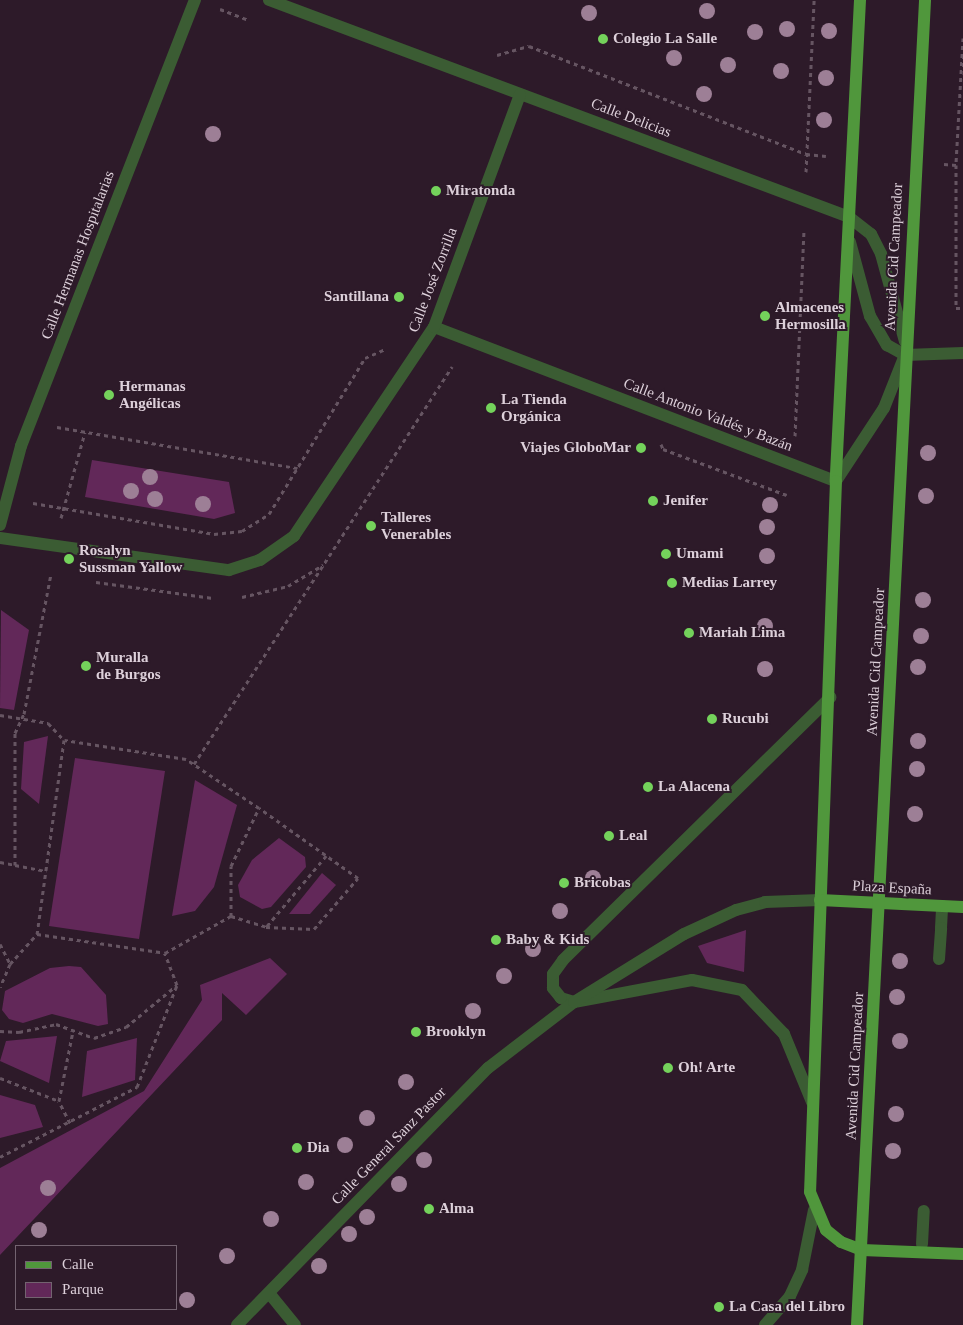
<!DOCTYPE html>
<meta charset="utf-8">
<style>
body{margin:0}
#map{position:relative;width:963px;height:1325px;overflow:hidden;background:#2d1a29;font-family:Georgia,serif}
div>[style]{position:absolute}
[style*='--x']{left:calc(var(--x)*1px);top:calc(var(--y)*1px);width:calc(var(--w)*1px);rotate:calc(var(--a)*1deg)}
.green>*{inset:0;background:#622859}
.path>*{height:3px;margin-top:-1.5px;transform-origin:0;background:repeating-linear-gradient(90deg,#665562 0 4px,transparent 0 8px)}
.lane>*{height:12px;margin:-6px;padding:0 6px;transform-origin:6px;border-radius:6px;background:#3b5c33}
.street>*{height:12px;margin:-6px;padding:0 6px;transform-origin:6px;border-radius:6px;background:#3b5c33}
.primary>*{height:12px;margin:-6px;padding:0 6px;transform-origin:6px;border-radius:6px;background:#50973c}
.trees>*{width:16px;height:16px;margin:-8px;border-radius:50%;background:#9d7f96}
.dots>*{width:14px;height:14px;translate:-50% -50%;box-sizing:border-box;border:2px solid #2d1a29;border-radius:50%}
span{translate:-50% -50%;white-space:nowrap;text-align:center;line-height:1.15;-webkit-text-stroke:4px #2d1a29;paint-order:stroke}
.poi-label{font-size:15px;color:#ddd0da;font-weight:700}
.left{translate:0 -50%;text-align:left}
.right{translate:-100% -50%;text-align:right}
.street-label{font-size:15px;color:#ddd0da}
.legend{position:absolute;left:15px;top:1245px;width:162px;height:65px;box-sizing:border-box;background:#2d1a29;border:1px solid #736370;margin:0;padding:6px 9px;list-style:none;font-size:15px;color:#ddd0da}
.legend li{display:flex;align-items:center;gap:10px;height:25px}
.legend b{width:25px;border:1px solid #736370}
</style>
<div id="map">
<div class="green">
<i style="clip-path:polygon(92px 460px,229px 482px,235px 513px,214px 519px,85px 497px)"></i>
<i style="clip-path:polygon(1px 610px,29px 630px,14px 710px,0 708px)"></i>
<i style="clip-path:polygon(48px 736px,39px 804px,21px 789px,24px 742px)"></i>
<i style="clip-path:polygon(75px 758px,165px 771px,139px 939px,49px 926px)"></i>
<i style="clip-path:polygon(195px 780px,237px 805px,214px 887px,195px 911px,172px 916px)"></i>
<i style="clip-path:polygon(279px 838px,305px 857px,306px 867px,271px 907px,262px 909px,240px 897px,238px 885px,252px 860px)"></i>
<i style="clip-path:polygon(322px 873px,336px 885px,310px 914px,289px 914px)"></i>
<i style="clip-path:polygon(746px 930px,744px 972px,707px 963px,698px 946px)"></i>
<i style="clip-path:polygon(270px 958px,287px 974px,246px 1015px,222px 993px,222px 1020px,0 1255px,0 1168px,144px 1091px,202px 1000px,200px 985px)"></i>
<i style="clip-path:polygon(69px 966px,81px 967px,106px 995px,108px 1024px,98px 1026px,52px 1014px,23px 1023px,9px 1019px,2px 1010px,5px 991px,50px 968px)"></i>
<i style="clip-path:polygon(57px 1036px,49px 1083px,0 1061px,6px 1041px)"></i>
<i style="clip-path:polygon(137px 1038px,135px 1080px,82px 1097px,87px 1051px)"></i>
<i style="clip-path:polygon(0 1095px,35px 1105px,43px 1127px,0 1138px)"></i>
</div>
<div class="path">
<i style="--x:220;--y:9;--w:31;--a:21"></i>
<i style="--x:963;--y:38;--w:127;--a:93.2"></i>
<i style="--x:956;--y:165;--w:143;--a:90"></i>
<i style="--x:956;--y:308;--w:7;--a:0"></i>
<i style="--x:497;--y:55;--w:33;--a:-16"></i>
<i style="--x:529;--y:46;--w:297;--a:21.3"></i>
<i style="--x:806;--y:154;--w:20;--a:6"></i>
<i style="--x:944;--y:164;--w:12;--a:5"></i>
<i style="--x:806;--y:172;--w:172;--a:-87.3"></i>
<i style="--x:57;--y:427;--w:244;--a:9.7"></i>
<i style="--x:795;--y:436;--w:206;--a:-87.5"></i>
<i style="--x:661;--y:444;--w:5;--a:68"></i>
<i style="--x:663;--y:449;--w:132;--a:20.4"></i>
<i style="--x:33;--y:503;--w:184;--a:9.7"></i>
<i style="--x:214;--y:534;--w:28;--a:-6"></i>
<i style="--x:242;--y:531;--w:32;--a:-32"></i>
<i style="--x:269;--y:514;--w:183;--a:-58.4"></i>
<i style="--x:365;--y:358;--w:22;--a:-24"></i>
<i style="--x:61;--y:518;--w:89;--a:-74.4"></i>
<i style="--x:96;--y:582;--w:118;--a:7.8"></i>
<i style="--x:242;--y:597;--w:47;--a:-13.4"></i>
<i style="--x:288;--y:586;--w:41;--a:-31"></i>
<i style="--x:0;--y:715;--w:49;--a:9.5"></i>
<i style="--x:48;--y:723;--w:23;--a:47"></i>
<i style="--x:64;--y:740;--w:196;--a:97.9"></i>
<i style="--x:37;--y:934;--w:129;--a:8.4"></i>
<i style="--x:165;--y:953;--w:76;--a:-29.3"></i>
<i style="--x:231;--y:916;--w:50;--a:-90"></i>
<i style="--x:231;--y:866;--w:64;--a:-64.2"></i>
<i style="--x:259;--y:808;--w:88;--a:-146.1"></i>
<i style="--x:186;--y:759;--w:123;--a:-171.1"></i>
<i style="--x:194;--y:764;--w:474;--a:-57"></i>
<i style="--x:0;--y:862;--w:15;--a:11"></i>
<i style="--x:15;--y:865;--w:132;--a:-90"></i>
<i style="--x:15;--y:733;--w:21;--a:-65"></i>
<i style="--x:24;--y:714;--w:143;--a:-79.1"></i>
<i style="--x:15;--y:865;--w:32;--a:11"></i>
<i style="--x:231;--y:916;--w:37;--a:17"></i>
<i style="--x:266;--y:927;--w:48;--a:2.4"></i>
<i style="--x:314;--y:929;--w:67;--a:-49.2"></i>
<i style="--x:358;--y:878;--w:121;--a:-144.7"></i>
<i style="--x:267;--y:926;--w:92;--a:-49.9"></i>
<i style="--x:0;--y:944;--w:22;--a:63"></i>
<i style="--x:10;--y:964;--w:25;--a:113"></i>
<i style="--x:10;--y:964;--w:40;--a:-48"></i>
<i style="--x:0;--y:1031;--w:19;--a:3"></i>
<i style="--x:19;--y:1032;--w:38;--a:-12"></i>
<i style="--x:56;--y:1024;--w:40;--a:20.2"></i>
<i style="--x:94;--y:1038;--w:34;--a:-19"></i>
<i style="--x:126;--y:1027;--w:66;--a:-39.5"></i>
<i style="--x:0;--y:1078;--w:63;--a:21.3"></i>
<i style="--x:70;--y:1123;--w:25;--a:-117"></i>
<i style="--x:59;--y:1101;--w:71;--a:-78.7"></i>
<i style="--x:0;--y:1157;--w:154;--a:-27.1"></i>
<i style="--x:137;--y:1087;--w:110;--a:-68.6"></i>
<i style="--x:177;--y:985;--w:34;--a:-111"></i>
</div>
<div class="lane">
<i style="--x:941;--y:928;--w:22;--a:-87"></i>
</div>
<div class="street">
<i style="--x:269;--y:0;--w:619;--a:20.51"></i>
<i style="--x:849;--y:217;--w:28;--a:38"></i>
<i style="--x:871;--y:234;--w:22;--a:63"></i>
<i style="--x:881;--y:254;--w:91;--a:74.7"></i>
<i style="--x:850;--y:242;--w:77;--a:74.9"></i>
<i style="--x:870;--y:316;--w:34;--a:60"></i>
<i style="--x:887;--y:345;--w:21;--a:29"></i>
<i style="--x:434;--y:327;--w:430;--a:21"></i>
<i style="--x:836;--y:481;--w:87;--a:-56.7"></i>
<i style="--x:884;--y:408;--w:57;--a:-68.4"></i>
<i style="--x:905;--y:355;--w:58;--a:-2"></i>
<i style="--x:0;--y:525;--w:82;--a:-75.1"></i>
<i style="--x:21;--y:446;--w:479;--a:-68.7"></i>
<i style="--x:0;--y:538;--w:231;--a:8"></i>
<i style="--x:229;--y:570;--w:33;--a:-18"></i>
<i style="--x:260;--y:560;--w:42;--a:-35.2"></i>
<i style="--x:294;--y:536;--w:252;--a:-56.2"></i>
<i style="--x:434;--y:327;--w:248;--a:-69.7"></i>
<i style="--x:939;--y:959;--w:31;--a:-86"></i>
<i style="--x:812;--y:1102;--w:74;--a:-112.4"></i>
<i style="--x:784;--y:1034;--w:61;--a:-133.7"></i>
<i style="--x:742;--y:990;--w:51;--a:-168.7"></i>
<i style="--x:692;--y:980;--w:120;--a:169.4"></i>
<i style="--x:574;--y:1002;--w:14;--a:-163"></i>
<i style="--x:561;--y:998;--w:13;--a:-129"></i>
<i style="--x:553;--y:988;--w:14;--a:-90"></i>
<i style="--x:553;--y:974;--w:17;--a:-54"></i>
<i style="--x:563;--y:960;--w:375;--a:-44.5"></i>
<i style="--x:922;--y:1244;--w:33;--a:-87"></i>
<i style="--x:269;--y:1293;--w:41;--a:50.9"></i>
<i style="--x:237;--y:1325;--w:359;--a:-45.7"></i>
<i style="--x:488;--y:1068;--w:108;--a:-37.5"></i>
<i style="--x:574;--y:1002;--w:129;--a:-31.7"></i>
<i style="--x:684;--y:934;--w:57;--a:-24.8"></i>
<i style="--x:736;--y:910;--w:30;--a:-15"></i>
<i style="--x:765;--y:902;--w:55;--a:-2.1"></i>
<i style="--x:765;--y:1325;--w:38;--a:-49"></i>
<i style="--x:790;--y:1296;--w:29;--a:-65"></i>
<i style="--x:802;--y:1270;--w:61;--a:-78.7"></i>
</div>
<div class="primary">
<i style="--x:860;--y:0;--w:482;--a:92.9"></i>
<i style="--x:836;--y:481;--w:711;--a:92.09"></i>
<i style="--x:810;--y:1192;--w:41;--a:67.2"></i>
<i style="--x:826;--y:1230;--w:19;--a:39"></i>
<i style="--x:841;--y:1242;--w:22;--a:21"></i>
<i style="--x:862;--y:1250;--w:101;--a:2.3"></i>
<i style="--x:820;--y:900;--w:143;--a:2.8"></i>
<i style="--x:857;--y:1325;--w:1327;--a:-87.06"></i>
</div>
<div class="trees">
<i style="left:707px;top:11px"></i>
<i style="left:589px;top:13px"></i>
<i style="left:787px;top:29px"></i>
<i style="left:829px;top:31px"></i>
<i style="left:755px;top:32px"></i>
<i style="left:674px;top:58px"></i>
<i style="left:728px;top:65px"></i>
<i style="left:781px;top:71px"></i>
<i style="left:826px;top:78px"></i>
<i style="left:704px;top:94px"></i>
<i style="left:824px;top:120px"></i>
<i style="left:213px;top:134px"></i>
<i style="left:928px;top:453px"></i>
<i style="left:150px;top:477px"></i>
<i style="left:131px;top:491px"></i>
<i style="left:926px;top:496px"></i>
<i style="left:155px;top:499px"></i>
<i style="left:203px;top:504px"></i>
<i style="left:770px;top:505px"></i>
<i style="left:767px;top:527px"></i>
<i style="left:767px;top:556px"></i>
<i style="left:923px;top:600px"></i>
<i style="left:765px;top:626px"></i>
<i style="left:921px;top:636px"></i>
<i style="left:918px;top:667px"></i>
<i style="left:765px;top:669px"></i>
<i style="left:918px;top:741px"></i>
<i style="left:917px;top:769px"></i>
<i style="left:915px;top:814px"></i>
<i style="left:593px;top:878px"></i>
<i style="left:560px;top:911px"></i>
<i style="left:533px;top:949px"></i>
<i style="left:900px;top:961px"></i>
<i style="left:504px;top:976px"></i>
<i style="left:897px;top:997px"></i>
<i style="left:473px;top:1011px"></i>
<i style="left:900px;top:1041px"></i>
<i style="left:406px;top:1082px"></i>
<i style="left:896px;top:1114px"></i>
<i style="left:367px;top:1118px"></i>
<i style="left:345px;top:1145px"></i>
<i style="left:893px;top:1151px"></i>
<i style="left:424px;top:1160px"></i>
<i style="left:306px;top:1182px"></i>
<i style="left:399px;top:1184px"></i>
<i style="left:48px;top:1188px"></i>
<i style="left:367px;top:1217px"></i>
<i style="left:271px;top:1219px"></i>
<i style="left:39px;top:1230px"></i>
<i style="left:349px;top:1234px"></i>
<i style="left:227px;top:1256px"></i>
<i style="left:319px;top:1266px"></i>
<i style="left:187px;top:1300px"></i>
</div>
<div class="dots">
<i style="left:603px;top:39px;background:#74d25b"></i>
<i style="left:436px;top:191px;background:#74d25b"></i>
<i style="left:399px;top:297px;background:#74d25b"></i>
<i style="left:765px;top:316px;background:#74d25b"></i>
<i style="left:109px;top:395px;background:#74d25b"></i>
<i style="left:491px;top:408px;background:#74d25b"></i>
<i style="left:641px;top:448px;background:#74d25b"></i>
<i style="left:653px;top:501px;background:#74d25b"></i>
<i style="left:371px;top:526px;background:#74d25b"></i>
<i style="left:666px;top:554px;background:#74d25b"></i>
<i style="left:69px;top:559px;background:#74d25b"></i>
<i style="left:672px;top:583px;background:#74d25b"></i>
<i style="left:689px;top:633px;background:#74d25b"></i>
<i style="left:86px;top:666px;background:#74d25b"></i>
<i style="left:712px;top:719px;background:#74d25b"></i>
<i style="left:648px;top:787px;background:#74d25b"></i>
<i style="left:609px;top:836px;background:#74d25b"></i>
<i style="left:564px;top:883px;background:#74d25b"></i>
<i style="left:496px;top:940px;background:#74d25b"></i>
<i style="left:416px;top:1032px;background:#74d25b"></i>
<i style="left:668px;top:1068px;background:#74d25b"></i>
<i style="left:297px;top:1148px;background:#74d25b"></i>
<i style="left:429px;top:1209px;background:#74d25b"></i>
<i style="left:719px;top:1307px;background:#74d25b"></i>
</div>
<div class="poi-label">
<span class="left" style="left:613px;top:39px">Colegio La Salle</span>
<span class="left" style="left:446px;top:191px">Miratonda</span>
<span class="right" style="left:389px;top:297px">Santillana</span>
<span class="left" style="left:775px;top:316px">Almacenes<br>Hermosilla</span>
<span class="left" style="left:119px;top:395px">Hermanas<br>Angélicas</span>
<span class="left" style="left:501px;top:408px">La Tienda<br>Orgánica</span>
<span class="right" style="left:631px;top:448px">Viajes GloboMar</span>
<span class="left" style="left:663px;top:501px">Jenifer</span>
<span class="left" style="left:381px;top:526px">Talleres<br>Venerables</span>
<span class="left" style="left:79px;top:559px">Rosalyn<br>Sussman Yallow</span>
<span class="left" style="left:676px;top:554px">Umami</span>
<span class="left" style="left:682px;top:583px">Medias Larrey</span>
<span class="left" style="left:699px;top:633px">Mariah Lima</span>
<span class="left" style="left:96px;top:666px">Muralla<br>de Burgos</span>
<span class="left" style="left:722px;top:719px">Rucubi</span>
<span class="left" style="left:658px;top:787px">La Alacena</span>
<span class="left" style="left:619px;top:836px">Leal</span>
<span class="left" style="left:574px;top:883px">Bricobas</span>
<span class="left" style="left:506px;top:940px">Baby &amp; Kids</span>
<span class="left" style="left:426px;top:1032px">Brooklyn</span>
<span class="left" style="left:678px;top:1068px">Oh! Arte</span>
<span class="left" style="left:307px;top:1148px">Dia</span>
<span class="left" style="left:439px;top:1209px">Alma</span>
<span class="left" style="left:729px;top:1307px">La Casa del Libro</span>
</div>
<div class="street-label">
<span style="left:631px;top:118px;rotate:21deg">Calle Delicias</span>
<span style="left:78px;top:255px;rotate:-69deg">Calle Hermanas Hospitalarias</span>
<span style="left:894px;top:257px;rotate:-87deg">Avenida Cid Campeador</span>
<span style="left:433px;top:280px;rotate:-69deg">Calle José Zorrilla</span>
<span style="left:708px;top:415px;rotate:21deg">Calle Antonio Valdés y Bazán</span>
<span style="left:876px;top:662px;rotate:-87deg">Avenida Cid Campeador</span>
<span style="left:892px;top:888px;rotate:3deg">Plaza España</span>
<span style="left:855px;top:1066px;rotate:-87deg">Avenida Cid Campeador</span>
<span style="left:389px;top:1146px;rotate:-46deg">Calle General Sanz Pastor</span>
</div>
<ul class="legend">
<li><b style="height:6px;background:#50973c"></b>Calle</li>
<li><b style="height:14px;background:#622859"></b>Parque</li>
</ul>
</div>
